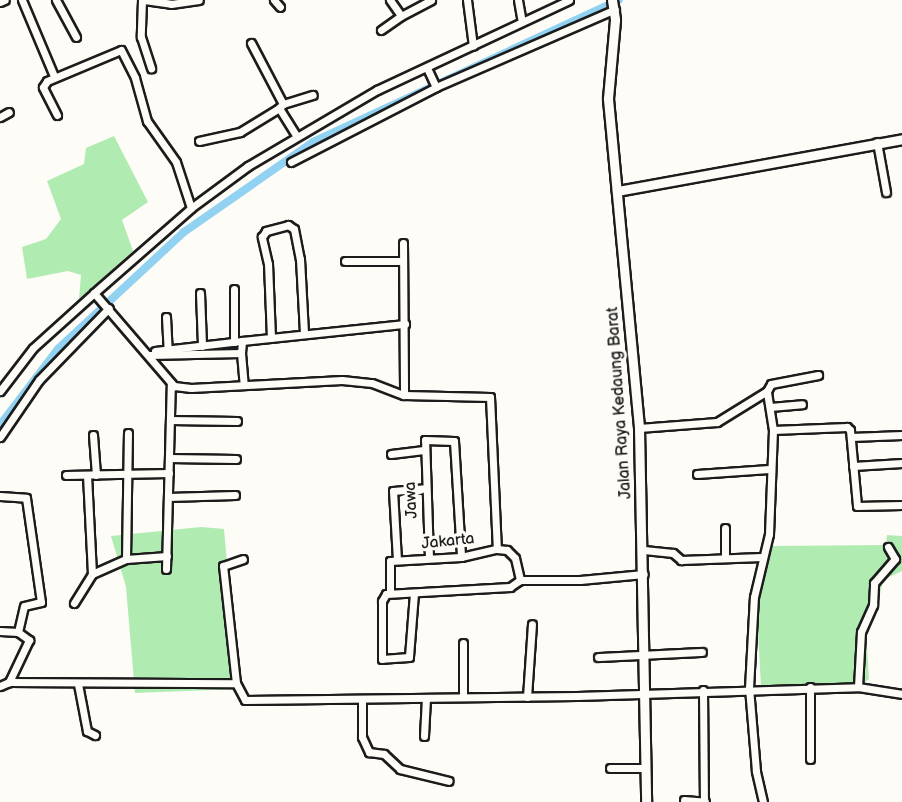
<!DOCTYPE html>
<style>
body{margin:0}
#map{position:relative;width:902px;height:802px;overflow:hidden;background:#fdfcf7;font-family:"Balsamiq Sans",sans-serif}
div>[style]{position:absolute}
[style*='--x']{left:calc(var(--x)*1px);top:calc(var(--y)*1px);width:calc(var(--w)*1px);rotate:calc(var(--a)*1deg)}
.green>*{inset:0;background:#b0ecb2}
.canal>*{height:8px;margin:-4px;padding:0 4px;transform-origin:4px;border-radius:4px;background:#91d2f2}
.roads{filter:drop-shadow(2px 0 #1c1c1c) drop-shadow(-2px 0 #1c1c1c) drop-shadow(0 2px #1c1c1c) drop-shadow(0 -2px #1c1c1c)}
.street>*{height:7px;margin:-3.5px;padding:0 3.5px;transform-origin:3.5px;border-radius:3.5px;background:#fdfcf7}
.secondary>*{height:9px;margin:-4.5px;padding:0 4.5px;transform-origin:4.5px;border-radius:4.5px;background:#fdfcf7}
span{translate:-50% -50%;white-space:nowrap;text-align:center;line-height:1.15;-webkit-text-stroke:6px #fdfcf7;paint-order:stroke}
.street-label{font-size:16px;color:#1c1c1c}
</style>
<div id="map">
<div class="green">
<i style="clip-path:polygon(114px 136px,148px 202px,122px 220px,133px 251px,79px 299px,81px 275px,68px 271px,27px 279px,22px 247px,46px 239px,61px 219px,47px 181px,84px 164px,86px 148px)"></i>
<i style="clip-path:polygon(201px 527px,224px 529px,238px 689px,135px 693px,126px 587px,111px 536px)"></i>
<i style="clip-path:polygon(887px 535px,902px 536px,902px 571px,883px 580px,878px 604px,866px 630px,869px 679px,851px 693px,822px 691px,817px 684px,761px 687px,756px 595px,770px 546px,886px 545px)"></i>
</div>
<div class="canal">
<i style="--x:0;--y:425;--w:96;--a:-52.7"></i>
<i style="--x:58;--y:349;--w:172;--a:-42.9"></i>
<i style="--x:184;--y:232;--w:157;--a:-34.9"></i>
<i style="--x:313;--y:142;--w:337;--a:-24.9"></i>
</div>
<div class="roads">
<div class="street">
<i style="--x:22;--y:0;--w:82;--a:67.2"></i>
<i style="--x:56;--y:0;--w:42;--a:61.6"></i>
<i style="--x:142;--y:0;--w:37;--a:92"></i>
<i style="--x:141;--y:37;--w:33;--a:72"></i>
<i style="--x:144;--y:0;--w:27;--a:8"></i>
<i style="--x:171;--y:4;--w:28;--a:-8"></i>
<i style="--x:274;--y:0;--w:9;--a:49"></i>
<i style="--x:390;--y:0;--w:19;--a:55"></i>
<i style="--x:401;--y:16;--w:34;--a:-28"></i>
<i style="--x:467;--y:0;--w:46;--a:82.6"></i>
<i style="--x:518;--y:0;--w:22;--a:80"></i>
<i style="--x:0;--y:2;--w:5;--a:-22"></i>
<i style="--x:381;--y:30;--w:24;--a:-35"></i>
<i style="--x:251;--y:43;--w:69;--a:62.3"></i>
<i style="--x:283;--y:104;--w:6;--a:135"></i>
<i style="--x:279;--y:108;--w:32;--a:58"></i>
<i style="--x:427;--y:68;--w:21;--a:65"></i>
<i style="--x:283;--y:104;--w:31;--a:-17"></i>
<i style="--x:57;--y:115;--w:31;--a:-117"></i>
<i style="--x:43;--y:87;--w:7;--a:-56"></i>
<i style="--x:47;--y:81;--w:80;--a:-22.7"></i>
<i style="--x:121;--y:50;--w:31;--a:63"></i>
<i style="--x:135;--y:78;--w:45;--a:74.4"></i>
<i style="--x:147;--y:121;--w:50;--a:54.7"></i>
<i style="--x:176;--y:162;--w:48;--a:71.9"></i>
<i style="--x:0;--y:117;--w:10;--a:-29"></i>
<i style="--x:199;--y:141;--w:42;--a:-12.4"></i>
<i style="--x:240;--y:132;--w:46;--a:-31.6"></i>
<i style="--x:877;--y:142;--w:51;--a:79.8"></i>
<i style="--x:291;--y:162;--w:163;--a:-27.3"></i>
<i style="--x:436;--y:87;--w:195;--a:-23.5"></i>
<i style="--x:403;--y:243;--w:152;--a:89.6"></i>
<i style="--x:345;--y:261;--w:58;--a:0"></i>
<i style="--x:234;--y:289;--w:53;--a:90"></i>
<i style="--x:94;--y:293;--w:123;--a:49.3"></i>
<i style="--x:174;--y:386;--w:17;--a:7"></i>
<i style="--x:191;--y:388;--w:151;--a:-3"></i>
<i style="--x:342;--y:380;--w:30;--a:6"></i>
<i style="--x:372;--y:383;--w:34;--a:21"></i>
<i style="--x:404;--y:395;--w:86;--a:1.3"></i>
<i style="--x:490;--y:397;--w:152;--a:87.4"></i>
<i style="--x:200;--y:293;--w:53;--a:87.8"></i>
<i style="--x:166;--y:317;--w:33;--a:87"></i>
<i style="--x:271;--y:338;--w:74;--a:-92.3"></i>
<i style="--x:268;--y:264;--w:28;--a:-103"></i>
<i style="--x:262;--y:237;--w:7;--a:-56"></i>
<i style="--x:266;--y:231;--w:23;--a:-15"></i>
<i style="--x:288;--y:225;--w:7;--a:34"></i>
<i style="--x:294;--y:229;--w:31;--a:79"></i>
<i style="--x:300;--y:259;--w:75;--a:86.9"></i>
<i style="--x:155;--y:351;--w:88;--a:-6.6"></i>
<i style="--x:241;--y:353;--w:32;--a:85"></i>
<i style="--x:149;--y:355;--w:92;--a:-1.2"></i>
<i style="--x:241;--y:353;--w:12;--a:-85"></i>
<i style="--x:242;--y:341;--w:164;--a:-6"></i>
<i style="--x:0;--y:391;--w:54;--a:-52.5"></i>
<i style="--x:33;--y:348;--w:82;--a:-42"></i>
<i style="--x:94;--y:293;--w:129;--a:-41.2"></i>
<i style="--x:191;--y:208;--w:71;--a:-36.4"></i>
<i style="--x:248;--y:166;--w:150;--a:-30.5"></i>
<i style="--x:377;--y:90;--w:212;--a:-25.1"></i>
<i style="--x:770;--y:407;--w:32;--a:-5"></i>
<i style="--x:170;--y:420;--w:67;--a:0.9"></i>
<i style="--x:639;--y:428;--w:78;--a:-4.4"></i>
<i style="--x:717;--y:422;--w:59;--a:-31.8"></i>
<i style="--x:767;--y:391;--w:8;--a:-60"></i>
<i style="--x:771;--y:384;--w:48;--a:-10.8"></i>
<i style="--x:773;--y:430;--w:74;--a:-2.3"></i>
<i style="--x:847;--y:427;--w:4;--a:45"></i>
<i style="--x:850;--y:430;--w:76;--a:84.7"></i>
<i style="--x:857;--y:506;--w:45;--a:-1.3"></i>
<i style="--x:93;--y:435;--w:40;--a:85.7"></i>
<i style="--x:0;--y:437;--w:69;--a:-55.6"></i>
<i style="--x:39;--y:380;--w:100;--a:-45.8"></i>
<i style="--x:851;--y:437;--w:51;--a:-2.2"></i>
<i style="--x:391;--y:454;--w:33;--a:-7"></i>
<i style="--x:169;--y:458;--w:67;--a:0.9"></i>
<i style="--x:853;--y:466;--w:49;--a:-3.5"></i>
<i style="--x:697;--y:474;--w:72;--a:-4"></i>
<i style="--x:66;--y:475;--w:103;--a:-1.1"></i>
<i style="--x:87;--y:475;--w:99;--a:87.1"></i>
<i style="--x:0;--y:496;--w:26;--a:4"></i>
<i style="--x:26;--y:498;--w:105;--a:81.8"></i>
<i style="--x:41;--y:602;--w:17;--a:167"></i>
<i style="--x:24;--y:606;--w:27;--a:103"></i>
<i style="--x:168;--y:497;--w:67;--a:-1.7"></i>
<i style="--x:725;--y:528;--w:30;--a:90"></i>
<i style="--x:644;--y:550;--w:29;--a:6"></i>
<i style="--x:673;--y:553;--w:11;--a:41"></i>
<i style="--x:681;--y:560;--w:81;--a:-2.1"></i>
<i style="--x:429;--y:558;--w:118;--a:-91.9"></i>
<i style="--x:425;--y:440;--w:29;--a:2"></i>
<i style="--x:454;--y:441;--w:116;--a:86.5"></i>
<i style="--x:126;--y:559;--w:126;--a:-89.1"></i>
<i style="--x:397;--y:560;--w:69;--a:-93.3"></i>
<i style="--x:393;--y:491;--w:32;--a:-5"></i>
<i style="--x:166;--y:569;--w:186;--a:-88.5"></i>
<i style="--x:390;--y:593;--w:32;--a:-90"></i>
<i style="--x:390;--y:561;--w:71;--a:-3.2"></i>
<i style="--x:461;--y:557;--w:37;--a:-13"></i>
<i style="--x:497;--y:549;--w:10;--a:6"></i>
<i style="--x:507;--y:550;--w:11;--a:45"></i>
<i style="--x:515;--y:558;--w:23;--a:77"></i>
<i style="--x:414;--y:593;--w:64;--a:94.5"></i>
<i style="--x:409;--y:657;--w:27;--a:176"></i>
<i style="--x:382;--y:659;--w:58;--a:-90"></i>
<i style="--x:382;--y:601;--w:8;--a:-60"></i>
<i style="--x:386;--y:594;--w:124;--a:-3.2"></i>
<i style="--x:510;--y:587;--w:12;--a:-35"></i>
<i style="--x:520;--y:580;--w:60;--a:0"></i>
<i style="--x:580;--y:580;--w:64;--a:-5.4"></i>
<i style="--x:74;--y:603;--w:34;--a:-58"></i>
<i style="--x:92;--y:574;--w:37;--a:-24"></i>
<i style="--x:126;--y:559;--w:41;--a:-4.2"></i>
<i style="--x:0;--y:631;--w:18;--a:3"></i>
<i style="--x:18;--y:632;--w:14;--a:36"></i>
<i style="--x:29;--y:640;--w:47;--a:115.5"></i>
<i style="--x:9;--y:682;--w:227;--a:0.3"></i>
<i style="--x:236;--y:683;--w:19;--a:62"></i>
<i style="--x:245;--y:700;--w:332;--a:-0.7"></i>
<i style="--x:577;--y:696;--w:281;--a:-1.8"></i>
<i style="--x:858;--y:687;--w:45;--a:9"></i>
<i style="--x:463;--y:643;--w:54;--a:90"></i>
<i style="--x:598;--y:657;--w:104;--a:-2.8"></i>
<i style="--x:236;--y:683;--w:118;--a:-96.3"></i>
<i style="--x:223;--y:566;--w:21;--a:-19"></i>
<i style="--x:78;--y:684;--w:48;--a:79.2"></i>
<i style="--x:87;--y:731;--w:9;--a:27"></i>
<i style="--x:0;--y:686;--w:10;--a:-24"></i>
<i style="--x:858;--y:687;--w:55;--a:-86.9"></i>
<i style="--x:861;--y:632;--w:30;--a:-66"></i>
<i style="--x:873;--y:605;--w:22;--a:-87"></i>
<i style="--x:874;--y:583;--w:32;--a:-49"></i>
<i style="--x:895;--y:559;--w:14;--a:-120"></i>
<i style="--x:703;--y:690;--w:112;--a:89.5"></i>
<i style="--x:527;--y:697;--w:73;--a:-86.1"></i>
<i style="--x:362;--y:699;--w:38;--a:90"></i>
<i style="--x:362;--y:737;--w:17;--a:65"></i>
<i style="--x:369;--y:752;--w:15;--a:8"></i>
<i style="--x:384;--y:754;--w:22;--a:43"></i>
<i style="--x:400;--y:769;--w:50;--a:13.8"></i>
<i style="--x:424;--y:736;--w:38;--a:-87"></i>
<i style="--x:810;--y:759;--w:72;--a:-90"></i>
<i style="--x:610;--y:768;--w:34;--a:0"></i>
<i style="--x:684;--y:800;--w:21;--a:5"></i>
<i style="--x:763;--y:802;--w:32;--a:-103"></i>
<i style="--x:756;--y:771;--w:83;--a:-94.8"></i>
<i style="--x:749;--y:688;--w:91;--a:-86.9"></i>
<i style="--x:754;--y:597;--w:65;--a:-76.6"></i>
<i style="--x:769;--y:534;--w:104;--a:-87.8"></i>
<i style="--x:773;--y:430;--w:39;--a:-99"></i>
</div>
<div class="secondary">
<i style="--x:612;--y:0;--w:20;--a:81"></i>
<i style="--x:615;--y:20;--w:79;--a:95.1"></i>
<i style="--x:608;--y:99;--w:330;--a:84.6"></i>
<i style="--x:639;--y:428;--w:374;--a:88.9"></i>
<i style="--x:617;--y:191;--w:290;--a:-10.3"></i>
</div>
</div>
<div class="street-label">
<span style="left:620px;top:403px;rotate:-94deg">Jalan Raya Kedaung Barat</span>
<span style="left:412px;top:500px;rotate:-93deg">Jawa</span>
<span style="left:448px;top:542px;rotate:-6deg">Jakarta</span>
</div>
</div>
